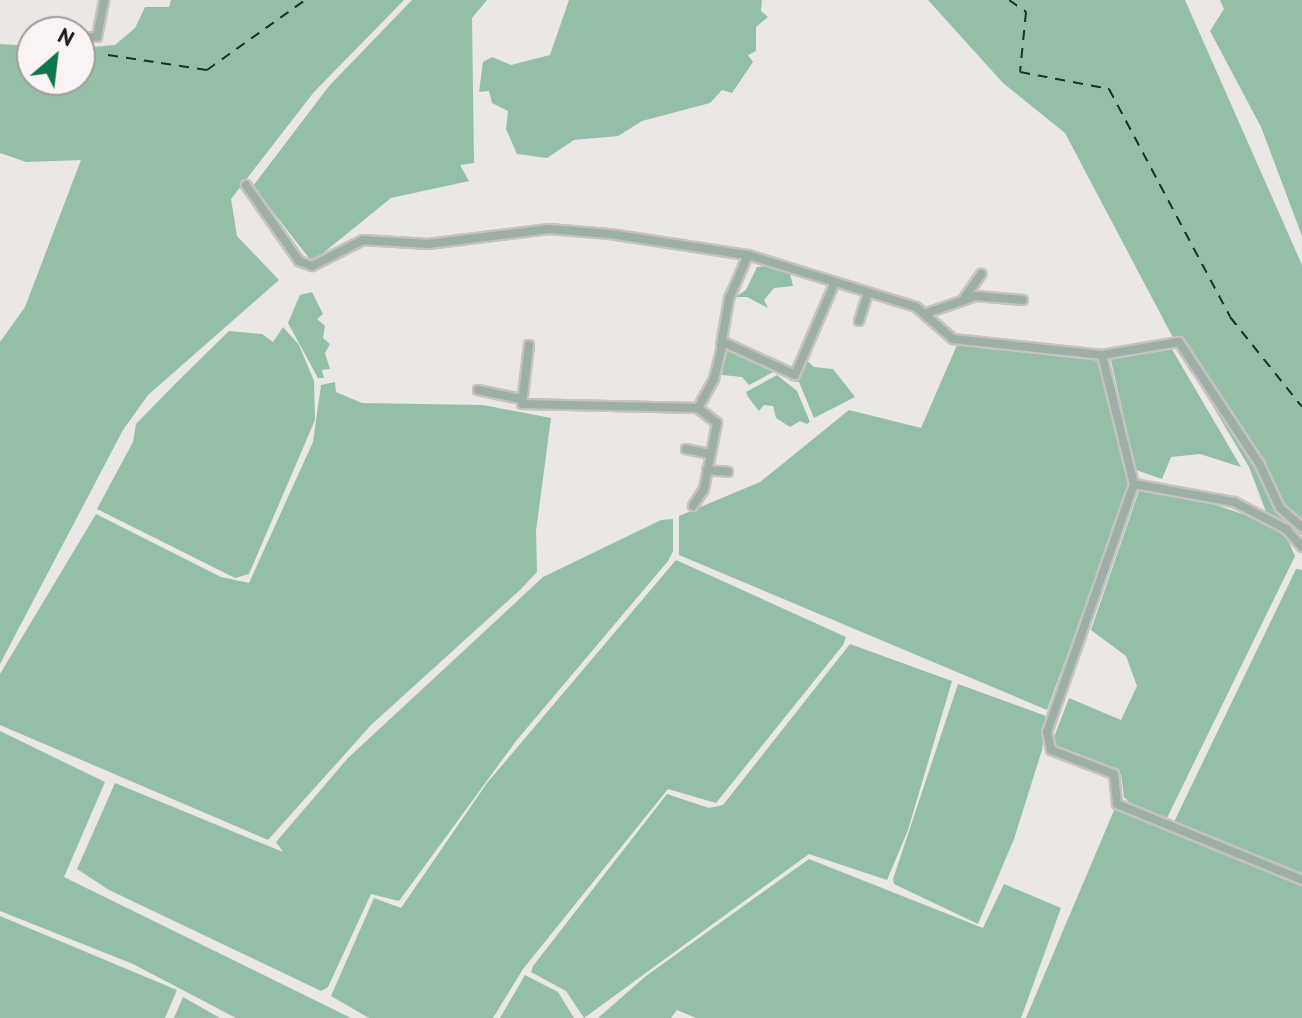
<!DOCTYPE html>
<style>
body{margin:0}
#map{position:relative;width:1302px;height:1018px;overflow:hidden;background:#ebe7e5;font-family:"PT Sans",sans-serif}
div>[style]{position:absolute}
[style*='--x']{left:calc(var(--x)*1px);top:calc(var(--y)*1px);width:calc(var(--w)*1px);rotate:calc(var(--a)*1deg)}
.water>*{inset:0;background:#93bfa7}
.ferry>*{height:2px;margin-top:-1px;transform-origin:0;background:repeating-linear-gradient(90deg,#103624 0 10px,transparent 0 18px)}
.roads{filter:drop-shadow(2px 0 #c5c2c0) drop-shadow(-2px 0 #c5c2c0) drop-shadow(0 2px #c5c2c0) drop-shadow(0 -2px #c5c2c0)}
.minor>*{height:8px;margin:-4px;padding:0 4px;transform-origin:4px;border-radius:4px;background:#9cafa4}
span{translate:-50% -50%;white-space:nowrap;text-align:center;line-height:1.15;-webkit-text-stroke:8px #f9f4f3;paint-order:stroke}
.north{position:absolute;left:16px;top:16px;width:80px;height:80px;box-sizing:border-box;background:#f9f4f3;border:2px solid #9f9c9b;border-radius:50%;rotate:28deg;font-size:22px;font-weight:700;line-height:32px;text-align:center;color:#191817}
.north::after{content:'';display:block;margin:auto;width:28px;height:36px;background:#10764e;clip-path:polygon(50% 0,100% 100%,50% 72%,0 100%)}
</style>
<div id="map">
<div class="water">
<i style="clip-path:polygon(171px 0,404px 0,314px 92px,231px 199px,237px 236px,279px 280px,148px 395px,123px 430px,0 664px,0 342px,25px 307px,81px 160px,26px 162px,0 153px,0 44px,32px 46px,32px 80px,80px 80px,80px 48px,115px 45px,135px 28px,145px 7px,169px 7px)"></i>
<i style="clip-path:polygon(412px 0,487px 0,472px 18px,474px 163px,460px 165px,469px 181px,391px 198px,312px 262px,253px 186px,329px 86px)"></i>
<i style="clip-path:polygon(569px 0,762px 0,761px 11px,768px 17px,756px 27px,756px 51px,748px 55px,753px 62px,732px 93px,722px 90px,710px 103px,642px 121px,618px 136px,574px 140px,547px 158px,517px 154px,506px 129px,508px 111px,492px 103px,489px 91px,479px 92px,483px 62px,492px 57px,511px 65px,550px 55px)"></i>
<i style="clip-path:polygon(928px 0,1185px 0,1302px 265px,1302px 535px,1268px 517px,1249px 467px,1179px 349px,1065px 133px,1003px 83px)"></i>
<i style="clip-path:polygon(1220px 0,1302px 0,1302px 236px,1261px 127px,1210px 31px,1224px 9px)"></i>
<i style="clip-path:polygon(767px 266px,790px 274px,793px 286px,774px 288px,764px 300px,768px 308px,747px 297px,735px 297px,746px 290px,757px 267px)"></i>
<i style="clip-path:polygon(312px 292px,323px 314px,317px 319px,325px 326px,323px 338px,330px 344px,325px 353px,330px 369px,322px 370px,324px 378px,318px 378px,288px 323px,300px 295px)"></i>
<i style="clip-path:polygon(283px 327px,299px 345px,314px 381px,315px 420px,249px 574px,235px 578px,97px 509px,133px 442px,136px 424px,177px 382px,229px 331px,262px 334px,273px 342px)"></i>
<i style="clip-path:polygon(957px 345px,1100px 360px,1129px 486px,1047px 710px,679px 555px,679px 516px,760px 482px,849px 410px,921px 428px)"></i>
<i style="clip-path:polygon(732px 346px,773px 364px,773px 372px,749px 385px,742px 377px,722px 375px,725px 347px)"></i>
<i style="clip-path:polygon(1170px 346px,1241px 467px,1200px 454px,1171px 457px,1162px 479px,1136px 470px,1110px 356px)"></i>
<i style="clip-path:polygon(804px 358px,814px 367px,833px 369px,855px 397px,814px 418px,799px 382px,790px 381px)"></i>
<i style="clip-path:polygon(777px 375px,797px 391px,810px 422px,807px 424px,800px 421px,790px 427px,776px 418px,773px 406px,764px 405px,759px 411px,748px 397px,746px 392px)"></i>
<i style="clip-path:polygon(335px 382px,336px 392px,362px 403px,483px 405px,551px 418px,536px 531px,537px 572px,520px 590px,371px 725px,268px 840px,0 725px,0 674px,96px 514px,221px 577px,249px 583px,313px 442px,321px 385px)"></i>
<i style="clip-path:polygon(1140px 488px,1198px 499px,1269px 523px,1285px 534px,1295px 556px,1166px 820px,1130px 803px,1124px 797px,1121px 775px,1114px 769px,1055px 746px,1054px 737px,1069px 698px,1121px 720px,1137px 686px,1126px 656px,1091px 630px)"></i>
<i style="clip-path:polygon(673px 519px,673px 551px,668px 561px,516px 741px,399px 901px,371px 894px,328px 987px,321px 991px,109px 890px,77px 869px,115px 783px,283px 852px,276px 842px,348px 758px,543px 577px,661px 520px)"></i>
<i style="clip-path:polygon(676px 560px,846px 637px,843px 645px,716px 803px,668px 789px,523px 969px,493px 1018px,369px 1018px,331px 996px,374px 898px,401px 908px,487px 783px)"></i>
<i style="clip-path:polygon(1296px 569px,1302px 570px,1302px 875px,1173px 824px)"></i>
<i style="clip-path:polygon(850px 644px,952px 681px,908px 830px,887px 880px,809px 854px,584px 1018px,566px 991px,531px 972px,533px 966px,667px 794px,709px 808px,723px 805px)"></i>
<i style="clip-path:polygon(958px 684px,1046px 716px,1042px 750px,1014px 839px,978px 924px,894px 884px,893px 879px)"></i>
<i style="clip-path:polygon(0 731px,105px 782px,64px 877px,351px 1018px,236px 1018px,133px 964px,0 911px)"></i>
<i style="clip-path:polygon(1115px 808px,1302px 885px,1302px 1018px,1026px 1018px)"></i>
<i style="clip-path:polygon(809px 859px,983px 928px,1004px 884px,1061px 908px,1021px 1018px,696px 1018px,677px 1010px,671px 1018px,598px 1018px,646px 976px)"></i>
<i style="clip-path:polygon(0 916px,177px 990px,165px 1018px,0 1018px)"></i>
<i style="clip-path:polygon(525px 975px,558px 992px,574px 1018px,500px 1018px)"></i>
<i style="clip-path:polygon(183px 997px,220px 1018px,174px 1018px)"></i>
</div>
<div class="ferry">
<i style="--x:1009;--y:0;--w:21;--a:35"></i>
<i style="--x:1026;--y:12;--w:60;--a:95.7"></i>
<i style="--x:1020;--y:72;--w:91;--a:10.8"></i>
<i style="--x:1109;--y:89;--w:258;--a:62"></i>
<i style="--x:1230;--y:317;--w:115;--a:51.3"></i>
<i style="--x:108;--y:55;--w:100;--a:8.6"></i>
<i style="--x:207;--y:70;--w:120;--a:-35.5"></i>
</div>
<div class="roads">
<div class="minor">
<i style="--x:80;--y:37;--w:17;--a:0"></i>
<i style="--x:97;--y:37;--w:38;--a:-79"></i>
<i style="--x:246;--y:185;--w:93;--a:55.1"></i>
<i style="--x:299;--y:261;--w:14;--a:21"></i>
<i style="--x:312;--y:266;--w:57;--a:-27"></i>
<i style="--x:363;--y:240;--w:65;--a:3.5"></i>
<i style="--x:428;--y:244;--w:122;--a:-7.1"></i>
<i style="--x:549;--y:229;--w:61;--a:4.7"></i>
<i style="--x:610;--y:234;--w:140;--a:8.7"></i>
<i style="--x:748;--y:255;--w:176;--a:17.2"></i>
<i style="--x:916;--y:307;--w:49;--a:40.9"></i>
<i style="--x:953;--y:339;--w:150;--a:6.1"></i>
<i style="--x:1102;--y:355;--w:133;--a:76.1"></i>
<i style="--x:1134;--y:484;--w:263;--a:109.3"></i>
<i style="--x:1047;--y:732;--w:18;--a:77"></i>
<i style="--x:1051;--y:750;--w:67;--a:20.9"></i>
<i style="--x:1114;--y:774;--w:30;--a:84"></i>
<i style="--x:1117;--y:804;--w:200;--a:22.3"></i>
<i style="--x:963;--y:300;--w:32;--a:-55"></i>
<i style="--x:924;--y:314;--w:55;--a:-19.1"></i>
<i style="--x:976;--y:296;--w:47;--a:4.9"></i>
<i style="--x:859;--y:321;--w:29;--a:-72"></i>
<i style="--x:529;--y:345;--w:59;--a:96.8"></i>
<i style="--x:522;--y:404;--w:176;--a:1.3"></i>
<i style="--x:698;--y:408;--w:33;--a:-61"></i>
<i style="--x:714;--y:379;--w:38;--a:-76"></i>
<i style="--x:723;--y:342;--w:79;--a:24.6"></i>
<i style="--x:795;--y:375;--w:101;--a:-66.7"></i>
<i style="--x:721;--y:345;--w:47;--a:-80.1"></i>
<i style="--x:729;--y:299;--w:48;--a:-66.6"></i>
<i style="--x:1102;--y:355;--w:78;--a:-9.6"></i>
<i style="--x:1179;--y:342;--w:147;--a:56.6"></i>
<i style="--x:1260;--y:465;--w:47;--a:65.1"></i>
<i style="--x:1280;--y:508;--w:29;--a:41"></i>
<i style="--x:478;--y:390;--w:44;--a:11.8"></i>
<i style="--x:686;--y:449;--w:25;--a:12"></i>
<i style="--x:707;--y:470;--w:21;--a:5"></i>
<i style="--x:1134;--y:484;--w:102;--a:10.2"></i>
<i style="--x:1234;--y:502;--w:59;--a:27.4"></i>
<i style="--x:1286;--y:529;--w:24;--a:48"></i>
<i style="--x:693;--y:506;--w:20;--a:-57"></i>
<i style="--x:704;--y:489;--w:67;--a:-78.9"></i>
<i style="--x:717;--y:423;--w:24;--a:-142"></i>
</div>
</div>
<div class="north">N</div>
</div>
